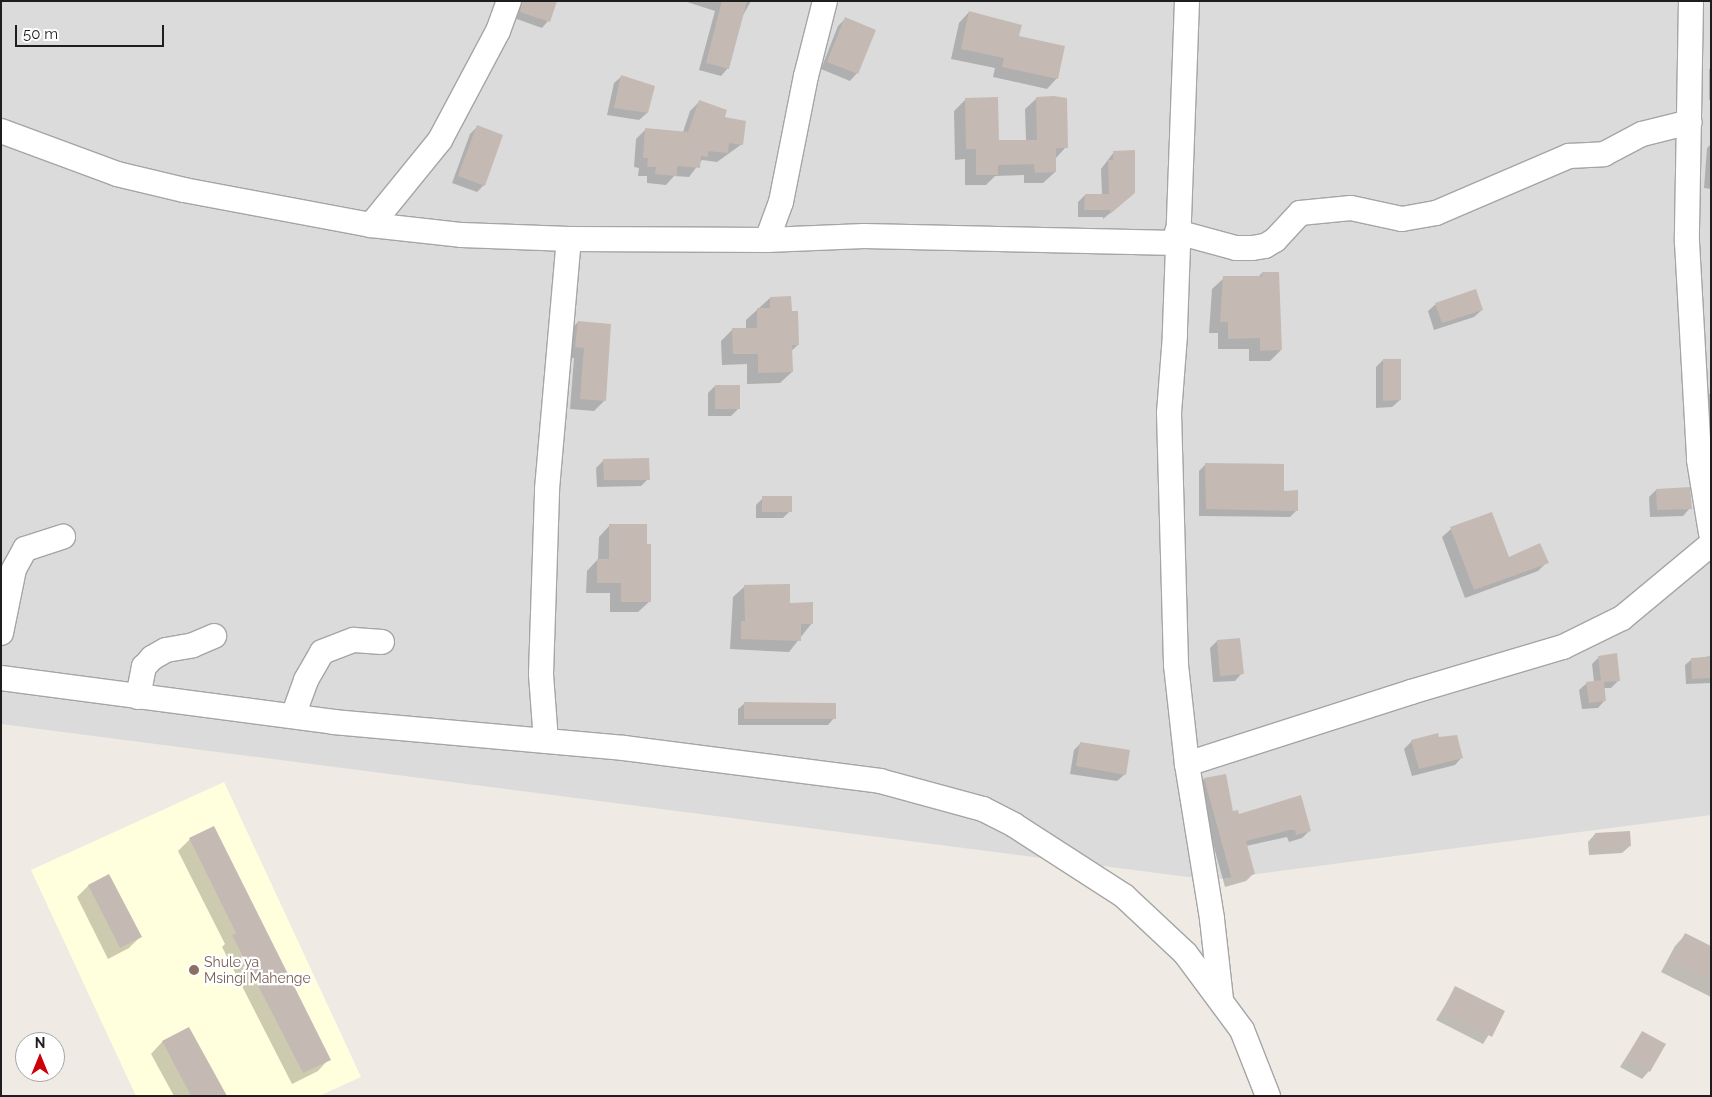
<!DOCTYPE html>
<style>
body{margin:0}
#map{position:relative;width:1712px;height:1097px;overflow:hidden;background:#efebe4;font-family:Raleway,sans-serif}
div>[style]{position:absolute}
[style*='--x']{left:calc(var(--x)*1px);top:calc(var(--y)*1px);width:calc(var(--w)*1px);rotate:calc(var(--a)*1deg)}
.residential>*{inset:0;background:#dcdbdb}
.education>*{inset:0;background:#fffedd}
.shadow>*{inset:0;background:#0003}
.building>*{inset:0;background:#c4bab3}
.roads{filter:drop-shadow(1px 0 #a5a5a5) drop-shadow(-1px 0 #a5a5a5) drop-shadow(0 1px #a5a5a5) drop-shadow(0 -1px #a5a5a5)}
.minor>*{height:24px;margin:-12px;padding:0 12px;transform-origin:12px;border-radius:12px;background:#fff}
.dots>*{width:14px;height:14px;translate:-50% -50%;box-sizing:border-box;border:2px solid #fff;border-radius:50%}
span{translate:-50% -50%;white-space:nowrap;text-align:center;line-height:1.15;-webkit-text-stroke:4.5px #fff;paint-order:stroke}
.education-label{font-size:14px;color:#785e54}
.left{translate:0 -50%;text-align:left}
.frame{position:absolute;inset:0;border:2px solid #1e1e1e;pointer-events:none}
.north{position:absolute;left:15px;top:1032px;width:50px;height:50px;box-sizing:border-box;background:#fff;border:1px solid #a5a5a5;border-radius:50%;rotate:0deg;font-size:14px;font-weight:700;line-height:20px;text-align:center;color:#1e1e1e}
.north::after{content:'';display:block;margin:auto;width:18px;height:22px;background:#cc0006;clip-path:polygon(50% 0,100% 100%,50% 72%,0 100%)}
.scale{position:absolute;left:15px;top:25px;width:149px;height:22px;box-sizing:border-box;border:2px solid #1e1e1e;border-top:0;padding-left:6px;font-size:15px;line-height:18px;white-space:nowrap;color:#1e1e1e;-webkit-text-stroke:4px #fff;paint-order:stroke}
</style>
<div id="map">
<div class="residential">
<i style="clip-path:polygon(1px 1px,1711px 1px,1711px 815px,1211px 880px,1px 724px)"></i>
</div>
<div class="education">
<i style="clip-path:polygon(224px 782px,361px 1077px,319px 1096px,136px 1096px,31px 870px)"></i>
</div>
<div class="shadow">
<i style="clip-path:polygon(518px 1px,554px 1px,548px 21px,542px 28px,514px 18px)"></i>
<i style="clip-path:polygon(684px 1px,754px 1px,751px 1px,742px 17px,728px 68px,721px 76px,699px 70px,715px 11px)"></i>
<i style="clip-path:polygon(969px 12px,1018px 37px,1057px 78px,1047px 89px,993px 77px,995px 68px,951px 59px,959px 23px)"></i>
<i style="clip-path:polygon(845px 19px,857px 73px,850px 81px,821px 69px,838px 26px)"></i>
<i style="clip-path:polygon(1711px 68px,1711px 100px,1709px 100px,1709px 69px)"></i>
<i style="clip-path:polygon(622px 76px,647px 113px,639px 120px,607px 115px,614px 83px)"></i>
<i style="clip-path:polygon(1037px 98px,1066px 147px,1055px 159px,1055px 172px,1043px 183px,1024px 183px,1024px 175px,995px 176px,986px 185px,965px 185px,965px 159px,955px 160px,954px 111px,966px 99px,997px 141px,1026px 141px,1025px 109px)"></i>
<i style="clip-path:polygon(699px 102px,723px 118px,742px 144px,717px 162px,702px 160px,689px 177px,674px 176px,666px 185px,647px 183px,647px 176px,638px 176px,639px 168px,634px 167px,636px 139px,646px 129px,683px 132px,690px 111px)"></i>
<i style="clip-path:polygon(477px 127px,484px 185px,477px 192px,452px 183px,470px 134px)"></i>
<i style="clip-path:polygon(1711px 144px,1711px 189px,1704px 188px,1707px 148px)"></i>
<i style="clip-path:polygon(1114px 152px,1134px 193px,1103px 219px,1103px 217px,1078px 217px,1078px 202px,1085px 195px,1102px 195px,1101px 169px)"></i>
<i style="clip-path:polygon(1262px 273px,1281px 350px,1270px 361px,1249px 361px,1249px 349px,1218px 349px,1218px 333px,1209px 333px,1212px 289px,1224px 278px,1258px 277px)"></i>
<i style="clip-path:polygon(770px 298px,790px 312px,798px 345px,791px 351px,792px 372px,780px 383px,747px 384px,747px 364px,722px 365px,721px 341px,733px 329px,746px 329px,746px 320px)"></i>
<i style="clip-path:polygon(1436px 304px,1482px 310px,1474px 317px,1434px 330px,1428px 311px)"></i>
<i style="clip-path:polygon(578px 322px,605px 400px,594px 411px,570px 409px,574px 358px,565px 358px,568px 333px)"></i>
<i style="clip-path:polygon(1383px 360px,1400px 400px,1392px 407px,1376px 408px,1376px 367px)"></i>
<i style="clip-path:polygon(715px 386px,739px 408px,731px 416px,708px 416px,708px 393px)"></i>
<i style="clip-path:polygon(1711px 393px,1711px 444px,1708px 444px,1708px 395px)"></i>
<i style="clip-path:polygon(604px 460px,648px 479px,641px 486px,597px 487px,596px 468px)"></i>
<i style="clip-path:polygon(1206px 464px,1283px 492px,1297px 510px,1290px 517px,1199px 516px,1199px 471px)"></i>
<i style="clip-path:polygon(1656px 490px,1690px 508px,1683px 516px,1650px 517px,1649px 497px)"></i>
<i style="clip-path:polygon(763px 498px,790px 511px,783px 518px,756px 518px,756px 505px)"></i>
<i style="clip-path:polygon(610px 525px,650px 601px,638px 612px,610px 612px,610px 593px,586px 593px,587px 571px,598px 559px,599px 537px)"></i>
<i style="clip-path:polygon(1451px 529px,1509px 558px,1547px 562px,1538px 571px,1465px 598px,1442px 537px)"></i>
<i style="clip-path:polygon(745px 586px,789px 604px,812px 623px,789px 652px,730px 649px,733px 597px)"></i>
<i style="clip-path:polygon(1217px 641px,1242px 673px,1235px 681px,1213px 682px,1210px 648px)"></i>
<i style="clip-path:polygon(1711px 656px,1711px 683px,1686px 684px,1685px 665px,1692px 659px)"></i>
<i style="clip-path:polygon(1599px 657px,1619px 680px,1611px 688px,1604px 688px,1605px 700px,1598px 708px,1582px 709px,1579px 690px,1587px 683px,1594px 682px,1592px 664px)"></i>
<i style="clip-path:polygon(745px 703px,834px 718px,828px 725px,738px 725px,738px 709px)"></i>
<i style="clip-path:polygon(1438px 738px,1462px 757px,1455px 765px,1412px 776px,1404px 749px,1412px 741px)"></i>
<i style="clip-path:polygon(1081px 743px,1125px 774px,1117px 781px,1070px 774px,1074px 750px)"></i>
<i style="clip-path:polygon(1225px 775px,1232px 813px,1309px 831px,1302px 838px,1289px 842px,1287px 837px,1246px 846px,1253px 874px,1246px 881px,1225px 887px,1197px 786px,1204px 779px)"></i>
<i style="clip-path:polygon(214px 828px,329px 1059px,318px 1071px,292px 1084px,222px 947px,225px 944px,178px 851px,190px 839px)"></i>
<i style="clip-path:polygon(1595px 834px,1630px 846px,1622px 853px,1589px 855px,1588px 842px)"></i>
<i style="clip-path:polygon(109px 876px,140px 937px,129px 948px,108px 959px,77px 897px,88px 886px)"></i>
<i style="clip-path:polygon(1686px 934px,1711px 947px,1711px 997px,1661px 972px,1675px 946px)"></i>
<i style="clip-path:polygon(1456px 987px,1503px 1012px,1483px 1044px,1436px 1020px)"></i>
<i style="clip-path:polygon(189px 1029px,225px 1096px,174px 1096px,151px 1054px,162px 1042px)"></i>
<i style="clip-path:polygon(1642px 1032px,1649px 1071px,1642px 1079px,1620px 1067px)"></i>
</div>
<div class="building">
<i style="clip-path:polygon(522px 1px,557px 1px,550px 22px,520px 12px)"></i>
<i style="clip-path:polygon(722px 1px,747px 1px,729px 69px,706px 63px)"></i>
<i style="clip-path:polygon(969px 11px,1022px 25px,1019px 36px,1065px 46px,1058px 79px,1002px 67px,1004px 58px,961px 49px)"></i>
<i style="clip-path:polygon(845px 17px,876px 30px,858px 74px,827px 62px)"></i>
<i style="clip-path:polygon(621px 75px,655px 86px,648px 113px,614px 108px)"></i>
<i style="clip-path:polygon(1054px 96px,1067px 98px,1068px 148px,1056px 148px,1056px 172px,1035px 173px,1034px 164px,998px 165px,998px 175px,976px 175px,976px 149px,966px 149px,965px 98px,998px 97px,999px 140px,1037px 140px,1036px 97px)"></i>
<i style="clip-path:polygon(699px 100px,727px 110px,725px 117px,746px 121px,743px 145px,729px 143px,728px 153px,708px 151px,708px 157px,701px 156px,700px 168px,677px 166px,677px 176px,655px 174px,656px 167px,647px 167px,648px 158px,643px 158px,645px 128px,688px 132px)"></i>
<i style="clip-path:polygon(477px 125px,503px 135px,485px 186px,458px 176px)"></i>
<i style="clip-path:polygon(1135px 150px,1135px 193px,1110px 214px,1110px 210px,1084px 210px,1085px 194px,1109px 194px,1108px 160px,1113px 160px,1113px 151px)"></i>
<i style="clip-path:polygon(1262px 272px,1279px 272px,1282px 350px,1260px 351px,1260px 338px,1228px 339px,1228px 322px,1220px 322px,1223px 276px,1262px 276px)"></i>
<i style="clip-path:polygon(1476px 289px,1483px 310px,1442px 323px,1435px 303px)"></i>
<i style="clip-path:polygon(791px 296px,792px 311px,798px 311px,799px 345px,792px 345px,793px 372px,758px 373px,758px 354px,733px 354px,732px 328px,757px 328px,757px 308px,770px 308px,770px 297px)"></i>
<i style="clip-path:polygon(578px 321px,611px 324px,606px 401px,580px 399px,584px 348px,575px 347px)"></i>
<i style="clip-path:polygon(1383px 359px,1401px 359px,1401px 400px,1383px 401px)"></i>
<i style="clip-path:polygon(715px 385px,740px 385px,740px 409px,715px 409px)"></i>
<i style="clip-path:polygon(649px 458px,650px 480px,604px 480px,603px 459px)"></i>
<i style="clip-path:polygon(1205px 463px,1284px 464px,1284px 491px,1298px 490px,1298px 511px,1206px 509px)"></i>
<i style="clip-path:polygon(1690px 487px,1692px 509px,1657px 510px,1656px 489px)"></i>
<i style="clip-path:polygon(762px 496px,792px 496px,792px 512px,762px 512px)"></i>
<i style="clip-path:polygon(1492px 512px,1509px 557px,1540px 543px,1549px 563px,1474px 590px,1450px 527px)"></i>
<i style="clip-path:polygon(609px 524px,647px 524px,647px 544px,651px 544px,651px 602px,621px 602px,621px 583px,597px 583px,597px 559px,609px 559px)"></i>
<i style="clip-path:polygon(790px 584px,790px 603px,813px 602px,813px 624px,801px 624px,801px 641px,741px 639px,741px 621px,745px 621px,744px 585px)"></i>
<i style="clip-path:polygon(1240px 638px,1244px 674px,1220px 676px,1217px 640px)"></i>
<i style="clip-path:polygon(1617px 653px,1620px 681px,1604px 682px,1606px 701px,1589px 703px,1586px 682px,1601px 680px,1598px 656px)"></i>
<i style="clip-path:polygon(1711px 657px,1711px 678px,1692px 679px,1691px 658px)"></i>
<i style="clip-path:polygon(744px 702px,836px 703px,836px 719px,744px 719px)"></i>
<i style="clip-path:polygon(1438px 733px,1439px 737px,1457px 735px,1463px 758px,1419px 769px,1411px 740px)"></i>
<i style="clip-path:polygon(1080px 742px,1130px 750px,1126px 775px,1076px 766px)"></i>
<i style="clip-path:polygon(1226px 774px,1233px 811px,1238px 810px,1239px 814px,1301px 795px,1311px 831px,1296px 835px,1295px 830px,1290px 830px,1246px 841px,1255px 874px,1232px 880px,1204px 778px)"></i>
<i style="clip-path:polygon(214px 826px,331px 1060px,303px 1073px,232px 935px,236px 933px,189px 838px)"></i>
<i style="clip-path:polygon(1630px 831px,1631px 846px,1596px 848px,1595px 833px)"></i>
<i style="clip-path:polygon(109px 874px,142px 937px,120px 948px,88px 885px)"></i>
<i style="clip-path:polygon(1685px 933px,1711px 946px,1711px 980px,1671px 960px)"></i>
<i style="clip-path:polygon(1455px 986px,1505px 1011px,1492px 1037px,1442px 1012px)"></i>
<i style="clip-path:polygon(189px 1027px,227px 1096px,191px 1096px,162px 1041px)"></i>
<i style="clip-path:polygon(1642px 1031px,1666px 1044px,1650px 1072px,1626px 1059px)"></i>
</div>
<div class="roads">
<div class="minor">
<i style="--x:1187;--y:1;--w:334;--a:92.1"></i>
<i style="--x:1175;--y:335;--w:78;--a:94.4"></i>
<i style="--x:1169;--y:413;--w:252;--a:88.4"></i>
<i style="--x:1176;--y:665;--w:100;--a:83.7"></i>
<i style="--x:1187;--y:764;--w:157;--a:80.8"></i>
<i style="--x:1212;--y:919;--w:81;--a:83.6"></i>
<i style="--x:1691;--y:1;--w:241;--a:91"></i>
<i style="--x:1687;--y:242;--w:218;--a:86.8"></i>
<i style="--x:1699;--y:460;--w:74;--a:80.7"></i>
<i style="--x:1;--y:131;--w:124;--a:20.3"></i>
<i style="--x:117;--y:174;--w:69;--a:13.4"></i>
<i style="--x:184;--y:190;--w:190;--a:10.6"></i>
<i style="--x:371;--y:225;--w:92;--a:6.3"></i>
<i style="--x:462;--y:235;--w:107;--a:2.1"></i>
<i style="--x:569;--y:239;--w:198;--a:0.3"></i>
<i style="--x:767;--y:240;--w:97;--a:-2.4"></i>
<i style="--x:864;--y:236;--w:313;--a:1.3"></i>
<i style="--x:371;--y:225;--w:109;--a:-50.9"></i>
<i style="--x:440;--y:140;--w:123;--a:-62"></i>
<i style="--x:498;--y:31;--w:32;--a:-70"></i>
<i style="--x:1177;--y:232;--w:61;--a:15.2"></i>
<i style="--x:1236;--y:248;--w:16;--a:0"></i>
<i style="--x:1252;--y:248;--w:13;--a:-9"></i>
<i style="--x:1265;--y:246;--w:12;--a:-31"></i>
<i style="--x:1275;--y:240;--w:37;--a:-47"></i>
<i style="--x:1300;--y:213;--w:51;--a:-5.6"></i>
<i style="--x:1351;--y:208;--w:52;--a:12.2"></i>
<i style="--x:1402;--y:219;--w:35;--a:-10"></i>
<i style="--x:1436;--y:213;--w:145;--a:-23.2"></i>
<i style="--x:1569;--y:156;--w:35;--a:-3"></i>
<i style="--x:1604;--y:154;--w:43;--a:-27.8"></i>
<i style="--x:1642;--y:134;--w:49;--a:-14"></i>
<i style="--x:767;--y:240;--w:40;--a:-69.8"></i>
<i style="--x:781;--y:202;--w:128;--a:-78.8"></i>
<i style="--x:806;--y:76;--w:77;--a:-75.8"></i>
<i style="--x:1;--y:633;--w:65;--a:-78.5"></i>
<i style="--x:14;--y:569;--w:23;--a:-61"></i>
<i style="--x:25;--y:549;--w:40;--a:-18"></i>
<i style="--x:1;--y:678;--w:336;--a:7.5"></i>
<i style="--x:334;--y:722;--w:291;--a:5.1"></i>
<i style="--x:624;--y:748;--w:258;--a:7.3"></i>
<i style="--x:880;--y:781;--w:107;--a:15.2"></i>
<i style="--x:983;--y:809;--w:35;--a:27"></i>
<i style="--x:1014;--y:825;--w:131;--a:32.8"></i>
<i style="--x:1124;--y:896;--w:83;--a:43.1"></i>
<i style="--x:1185;--y:953;--w:96;--a:53.5"></i>
<i style="--x:1242;--y:1030;--w:71;--a:68.5"></i>
<i style="--x:138;--y:697;--w:31;--a:-79"></i>
<i style="--x:144;--y:667;--w:12;--a:-48"></i>
<i style="--x:152;--y:658;--w:16;--a:-30"></i>
<i style="--x:166;--y:650;--w:27;--a:-10"></i>
<i style="--x:193;--y:645;--w:23;--a:-23"></i>
<i style="--x:293;--y:716;--w:38;--a:-70"></i>
<i style="--x:306;--y:680;--w:32;--a:-60"></i>
<i style="--x:322;--y:652;--w:34;--a:-21"></i>
<i style="--x:354;--y:640;--w:28;--a:4"></i>
<i style="--x:546;--y:741;--w:67;--a:-94.3"></i>
<i style="--x:541;--y:674;--w:185;--a:-88.1"></i>
<i style="--x:547;--y:489;--w:251;--a:-85"></i>
<i style="--x:1187;--y:764;--w:235;--a:-17.8"></i>
<i style="--x:1411;--y:692;--w:159;--a:-16.5"></i>
<i style="--x:1563;--y:647;--w:66;--a:-26.2"></i>
<i style="--x:1622;--y:618;--w:116;--a:-39.7"></i>
</div>
</div>
<div class="dots">
<i style="left:194px;top:970px;background:#8d6e63"></i>
</div>
<div class="education-label">
<span class="left" style="left:204px;top:970px">Shule ya<br>Msingi Mahenge</span>
</div>
<div class="frame"></div>
<div class="north">N</div>
<div class="scale">50 m</div>
</div>
